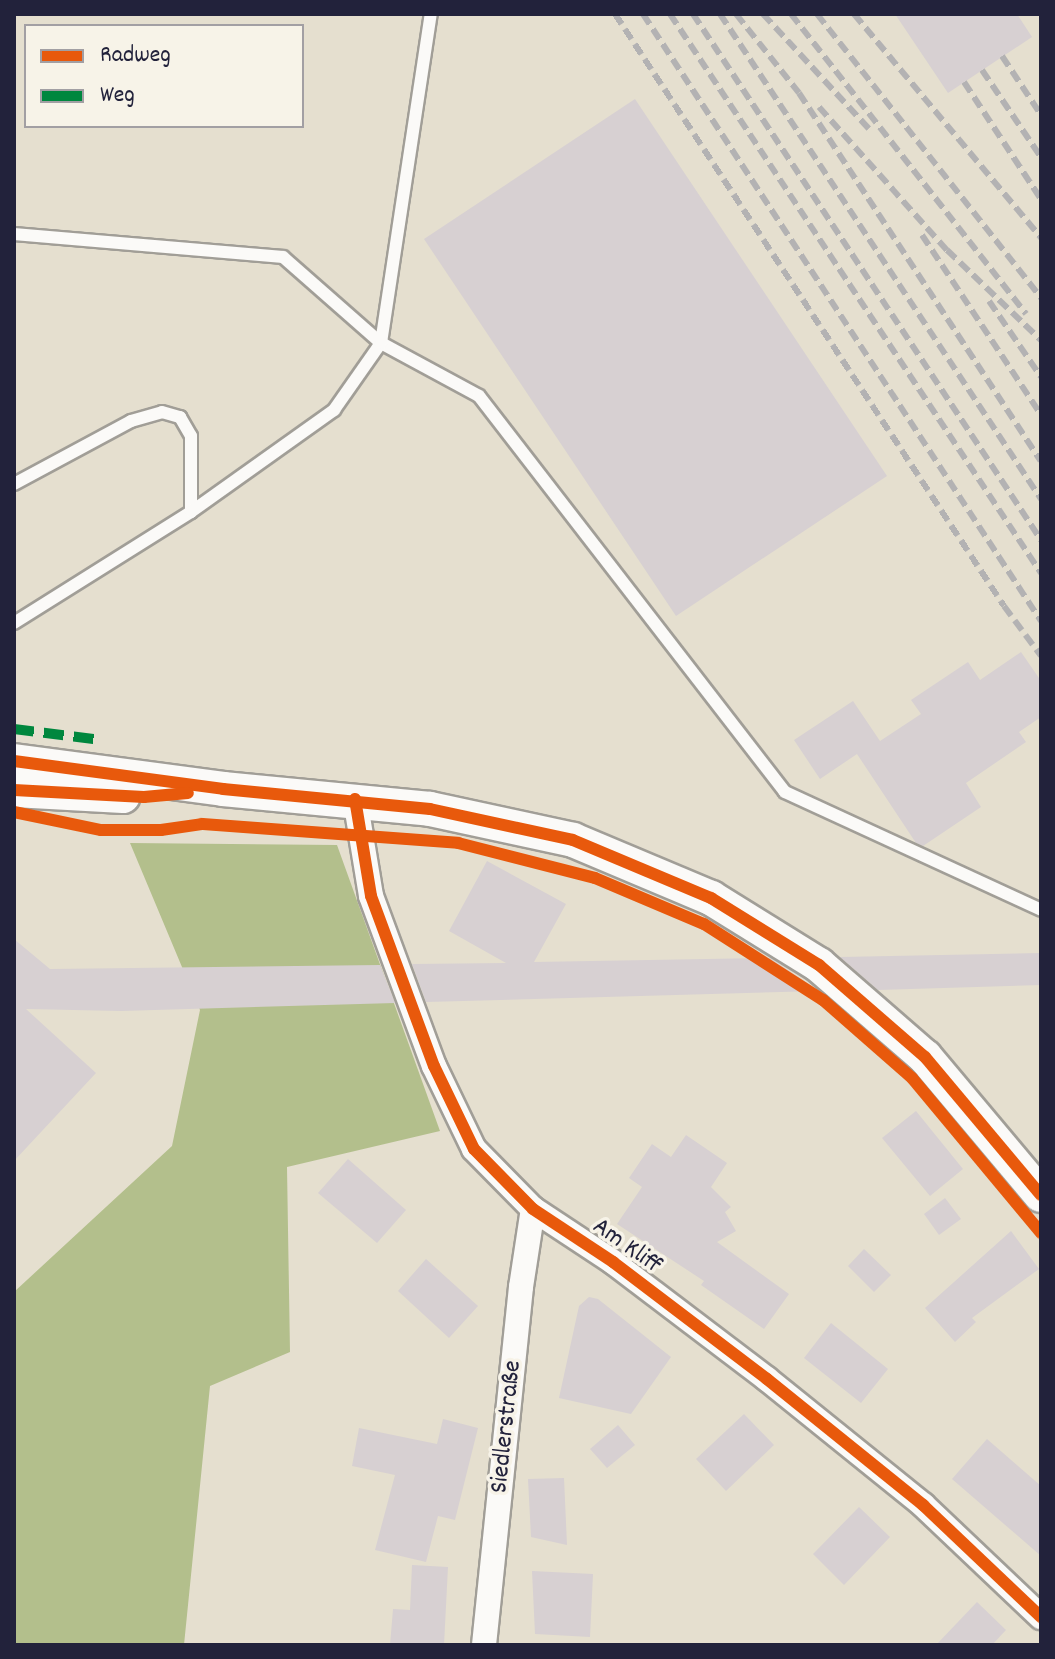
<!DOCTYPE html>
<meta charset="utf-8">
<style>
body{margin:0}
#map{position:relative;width:1055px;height:1659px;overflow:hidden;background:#e5dfcf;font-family:Dekko,sans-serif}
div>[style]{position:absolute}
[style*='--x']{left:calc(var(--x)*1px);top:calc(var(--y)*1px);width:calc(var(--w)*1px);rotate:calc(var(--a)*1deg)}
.forest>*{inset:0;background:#b3bf8c}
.building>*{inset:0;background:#d7d0d2}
.roads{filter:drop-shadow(2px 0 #a19e97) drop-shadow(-2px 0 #a19e97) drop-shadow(0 2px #a19e97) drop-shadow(0 -2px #a19e97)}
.lane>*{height:12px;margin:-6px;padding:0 6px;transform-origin:6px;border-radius:6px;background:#fbfaf8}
.street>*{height:24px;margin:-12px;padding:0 12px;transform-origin:12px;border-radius:12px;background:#fbfaf8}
.secondary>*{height:34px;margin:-17px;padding:0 17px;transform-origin:17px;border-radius:17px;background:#fbfaf8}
.rail>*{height:6px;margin-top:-3px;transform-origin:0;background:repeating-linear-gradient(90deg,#b3b2b3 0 12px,transparent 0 18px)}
.quiet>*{height:10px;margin-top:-5px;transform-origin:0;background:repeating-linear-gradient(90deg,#00873e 0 20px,transparent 0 30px)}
.cycleway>*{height:12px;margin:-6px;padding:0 6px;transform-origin:6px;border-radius:6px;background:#e8590c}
span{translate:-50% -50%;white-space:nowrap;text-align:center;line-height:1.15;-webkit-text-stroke:7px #f7f3e8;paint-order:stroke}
.street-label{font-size:26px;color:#22223b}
.frame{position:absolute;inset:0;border:16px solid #22223b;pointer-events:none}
.legend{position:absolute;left:24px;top:24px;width:280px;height:104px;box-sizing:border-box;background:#f7f3e8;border:2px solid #a29fa3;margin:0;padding:10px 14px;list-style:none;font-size:24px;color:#22223b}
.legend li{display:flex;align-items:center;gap:16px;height:40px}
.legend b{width:40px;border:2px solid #a29fa3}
</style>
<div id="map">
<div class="forest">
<i style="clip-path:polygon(130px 843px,337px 845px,440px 1131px,287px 1167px,290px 1352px,210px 1386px,184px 1645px,14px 1645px,14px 1292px,172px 1146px,200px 1010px)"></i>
</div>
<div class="building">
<i style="clip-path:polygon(895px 14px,1017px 14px,1032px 37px,948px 93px)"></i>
<i style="clip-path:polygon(635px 99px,887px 476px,676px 616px,424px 239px)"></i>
<i style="clip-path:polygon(1021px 652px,1041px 681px,1041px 717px,1019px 732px,1026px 742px,966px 783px,981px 807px,923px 846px,916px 843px,857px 754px,820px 779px,794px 740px,853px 701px,880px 741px,921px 714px,911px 700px,968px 662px,980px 680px)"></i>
<i style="clip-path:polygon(487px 861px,566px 904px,534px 962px,770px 958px,819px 991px,426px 1002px,412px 964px,506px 963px,449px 931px)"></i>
<i style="clip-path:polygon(14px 939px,50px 969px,380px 965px,395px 1003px,121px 1011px,26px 1009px,96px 1073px,14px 1161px)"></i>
<i style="clip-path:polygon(1041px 953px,1041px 985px,878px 990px,840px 957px)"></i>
<i style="clip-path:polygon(916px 1111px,963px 1169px,930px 1196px,882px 1138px)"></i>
<i style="clip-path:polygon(686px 1135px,727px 1163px,711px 1187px,731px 1207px,725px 1212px,736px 1231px,717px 1242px,789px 1294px,764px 1329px,701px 1285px,704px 1281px,617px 1224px,642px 1187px,629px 1178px,652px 1144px,671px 1157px)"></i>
<i style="clip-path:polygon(348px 1159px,406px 1210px,377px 1243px,318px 1193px)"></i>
<i style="clip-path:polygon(945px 1198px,961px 1219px,939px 1235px,924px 1214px)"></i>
<i style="clip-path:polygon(1011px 1231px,1039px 1269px,972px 1318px,976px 1322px,955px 1342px,925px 1308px)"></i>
<i style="clip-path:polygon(864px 1249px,891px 1275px,874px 1292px,848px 1266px)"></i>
<i style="clip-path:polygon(426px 1259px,478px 1306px,449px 1338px,398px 1291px)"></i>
<i style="clip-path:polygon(589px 1297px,598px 1299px,671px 1357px,631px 1414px,559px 1398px,579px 1306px)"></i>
<i style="clip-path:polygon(831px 1323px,888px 1369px,861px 1403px,804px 1358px)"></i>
<i style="clip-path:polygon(744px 1414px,774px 1445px,726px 1491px,696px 1459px)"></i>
<i style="clip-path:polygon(443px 1419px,478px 1428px,455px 1520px,438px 1516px,426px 1562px,375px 1550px,395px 1475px,352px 1466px,359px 1428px,437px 1444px)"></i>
<i style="clip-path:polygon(618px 1425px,635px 1445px,607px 1468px,590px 1449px)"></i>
<i style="clip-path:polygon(987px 1439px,1041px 1486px,1041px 1556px,952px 1479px)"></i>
<i style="clip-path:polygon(564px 1478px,567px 1545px,531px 1537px,528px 1479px)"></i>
<i style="clip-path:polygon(859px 1507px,890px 1537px,844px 1585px,813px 1554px)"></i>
<i style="clip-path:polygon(412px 1565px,448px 1567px,444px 1645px,390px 1645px,393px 1609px,410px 1610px)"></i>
<i style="clip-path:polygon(532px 1571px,593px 1574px,590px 1637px,535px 1634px)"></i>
<i style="clip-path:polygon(977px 1602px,1006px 1630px,992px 1645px,936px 1645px)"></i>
</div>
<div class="roads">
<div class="lane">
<i style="--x:14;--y:234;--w:270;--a:4.9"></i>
<i style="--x:283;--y:257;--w:130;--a:41.3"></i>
<i style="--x:381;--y:343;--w:111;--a:28.4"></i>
<i style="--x:479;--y:396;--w:500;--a:52.31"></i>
<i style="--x:785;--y:792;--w:282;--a:24.7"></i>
<i style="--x:14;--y:484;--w:133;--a:-28.3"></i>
<i style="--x:131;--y:421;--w:32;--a:-16"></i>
<i style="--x:162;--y:412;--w:19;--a:16"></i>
<i style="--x:180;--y:417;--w:22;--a:60"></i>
<i style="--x:191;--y:436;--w:76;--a:90"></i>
<i style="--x:14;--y:623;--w:209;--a:-32.1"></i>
<i style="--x:191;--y:512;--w:176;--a:-35.5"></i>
<i style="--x:334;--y:410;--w:82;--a:-55"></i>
<i style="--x:381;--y:343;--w:333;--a:-81.4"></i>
</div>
<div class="street">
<i style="--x:355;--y:799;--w:98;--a:80.6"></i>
<i style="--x:371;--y:896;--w:181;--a:69.7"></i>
<i style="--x:434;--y:1066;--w:92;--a:64.3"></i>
<i style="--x:474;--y:1149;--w:84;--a:45.5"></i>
<i style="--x:533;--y:1209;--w:96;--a:33.5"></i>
<i style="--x:613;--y:1262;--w:193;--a:37.2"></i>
<i style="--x:767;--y:1379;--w:201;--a:38.9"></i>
<i style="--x:923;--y:1505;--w:163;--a:43.5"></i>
<i style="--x:484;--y:1645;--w:360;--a:-84.1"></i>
<i style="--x:521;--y:1287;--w:79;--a:-81.3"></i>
</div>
<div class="secondary">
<i style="--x:14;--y:761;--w:211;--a:7.6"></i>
<i style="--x:223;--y:789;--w:208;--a:5.5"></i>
<i style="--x:430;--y:809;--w:146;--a:12.2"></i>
<i style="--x:573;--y:840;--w:150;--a:22.8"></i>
<i style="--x:711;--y:898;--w:127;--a:31.8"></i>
<i style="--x:819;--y:965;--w:140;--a:41"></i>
<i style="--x:925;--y:1057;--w:180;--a:50"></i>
<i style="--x:14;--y:790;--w:109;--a:3.2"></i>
</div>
</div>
<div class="rail">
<i style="--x:615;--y:14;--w:708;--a:56.69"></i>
<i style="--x:1004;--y:606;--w:62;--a:53.5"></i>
<i style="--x:643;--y:14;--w:726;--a:56.75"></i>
<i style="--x:670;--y:14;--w:671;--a:56.43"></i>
<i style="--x:693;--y:14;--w:631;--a:56.51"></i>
<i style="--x:720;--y:14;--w:582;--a:56.5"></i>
<i style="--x:736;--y:14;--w:101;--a:51.4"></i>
<i style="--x:799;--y:93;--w:440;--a:56.7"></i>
<i style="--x:763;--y:14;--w:156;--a:47.3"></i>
<i style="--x:791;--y:14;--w:381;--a:51.9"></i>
<i style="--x:817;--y:14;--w:362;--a:51.7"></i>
<i style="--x:854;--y:14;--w:292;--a:50.1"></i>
<i style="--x:1002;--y:56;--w:71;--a:56.5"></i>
<i style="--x:982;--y:70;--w:105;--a:55.9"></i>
<i style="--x:964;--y:82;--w:140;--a:56.7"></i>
<i style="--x:819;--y:107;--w:192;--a:48.2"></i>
<i style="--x:947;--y:250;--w:130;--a:43.8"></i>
<i style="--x:922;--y:235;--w:216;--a:56.5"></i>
<i style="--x:989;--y:301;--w:92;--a:55.6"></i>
</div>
<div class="quiet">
<i style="--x:14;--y:729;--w:88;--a:7.2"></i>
</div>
<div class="cycleway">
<i style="--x:14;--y:761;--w:211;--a:7.6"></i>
<i style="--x:223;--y:789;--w:208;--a:5.5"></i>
<i style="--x:430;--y:809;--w:146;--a:12.2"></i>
<i style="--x:573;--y:840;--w:150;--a:22.8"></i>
<i style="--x:711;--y:898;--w:127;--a:31.8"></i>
<i style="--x:819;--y:965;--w:140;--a:41"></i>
<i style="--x:925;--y:1057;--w:180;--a:50"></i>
<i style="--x:14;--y:790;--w:130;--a:3.1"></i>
<i style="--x:144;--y:797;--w:44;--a:-5.2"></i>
<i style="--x:355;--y:799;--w:98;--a:80.6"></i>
<i style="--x:371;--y:896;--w:181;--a:69.7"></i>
<i style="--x:434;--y:1066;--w:92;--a:64.3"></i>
<i style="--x:474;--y:1149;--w:84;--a:45.5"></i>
<i style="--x:533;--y:1209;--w:96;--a:33.5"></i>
<i style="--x:613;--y:1262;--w:193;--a:37.2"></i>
<i style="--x:767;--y:1379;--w:201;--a:38.9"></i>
<i style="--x:923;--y:1505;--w:163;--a:43.5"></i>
<i style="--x:14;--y:812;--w:89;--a:11.7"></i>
<i style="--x:101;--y:830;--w:60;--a:0"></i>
<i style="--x:161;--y:830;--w:41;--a:-8.3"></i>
<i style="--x:202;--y:824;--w:257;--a:4.2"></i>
<i style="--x:458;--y:843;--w:141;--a:14.3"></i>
<i style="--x:595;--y:878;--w:118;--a:22.9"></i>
<i style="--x:704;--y:924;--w:141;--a:32.6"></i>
<i style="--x:823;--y:1000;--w:118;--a:41.2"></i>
<i style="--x:912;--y:1078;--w:202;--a:50.2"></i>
</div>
<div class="street-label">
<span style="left:627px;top:1247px;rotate:35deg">Am Kliff</span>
<span style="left:507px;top:1427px;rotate:-84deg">Siedlerstraße</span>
</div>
<div class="frame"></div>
<ul class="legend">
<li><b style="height:10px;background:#e8590c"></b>Radweg</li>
<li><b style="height:10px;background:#00873e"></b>Weg</li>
</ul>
</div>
